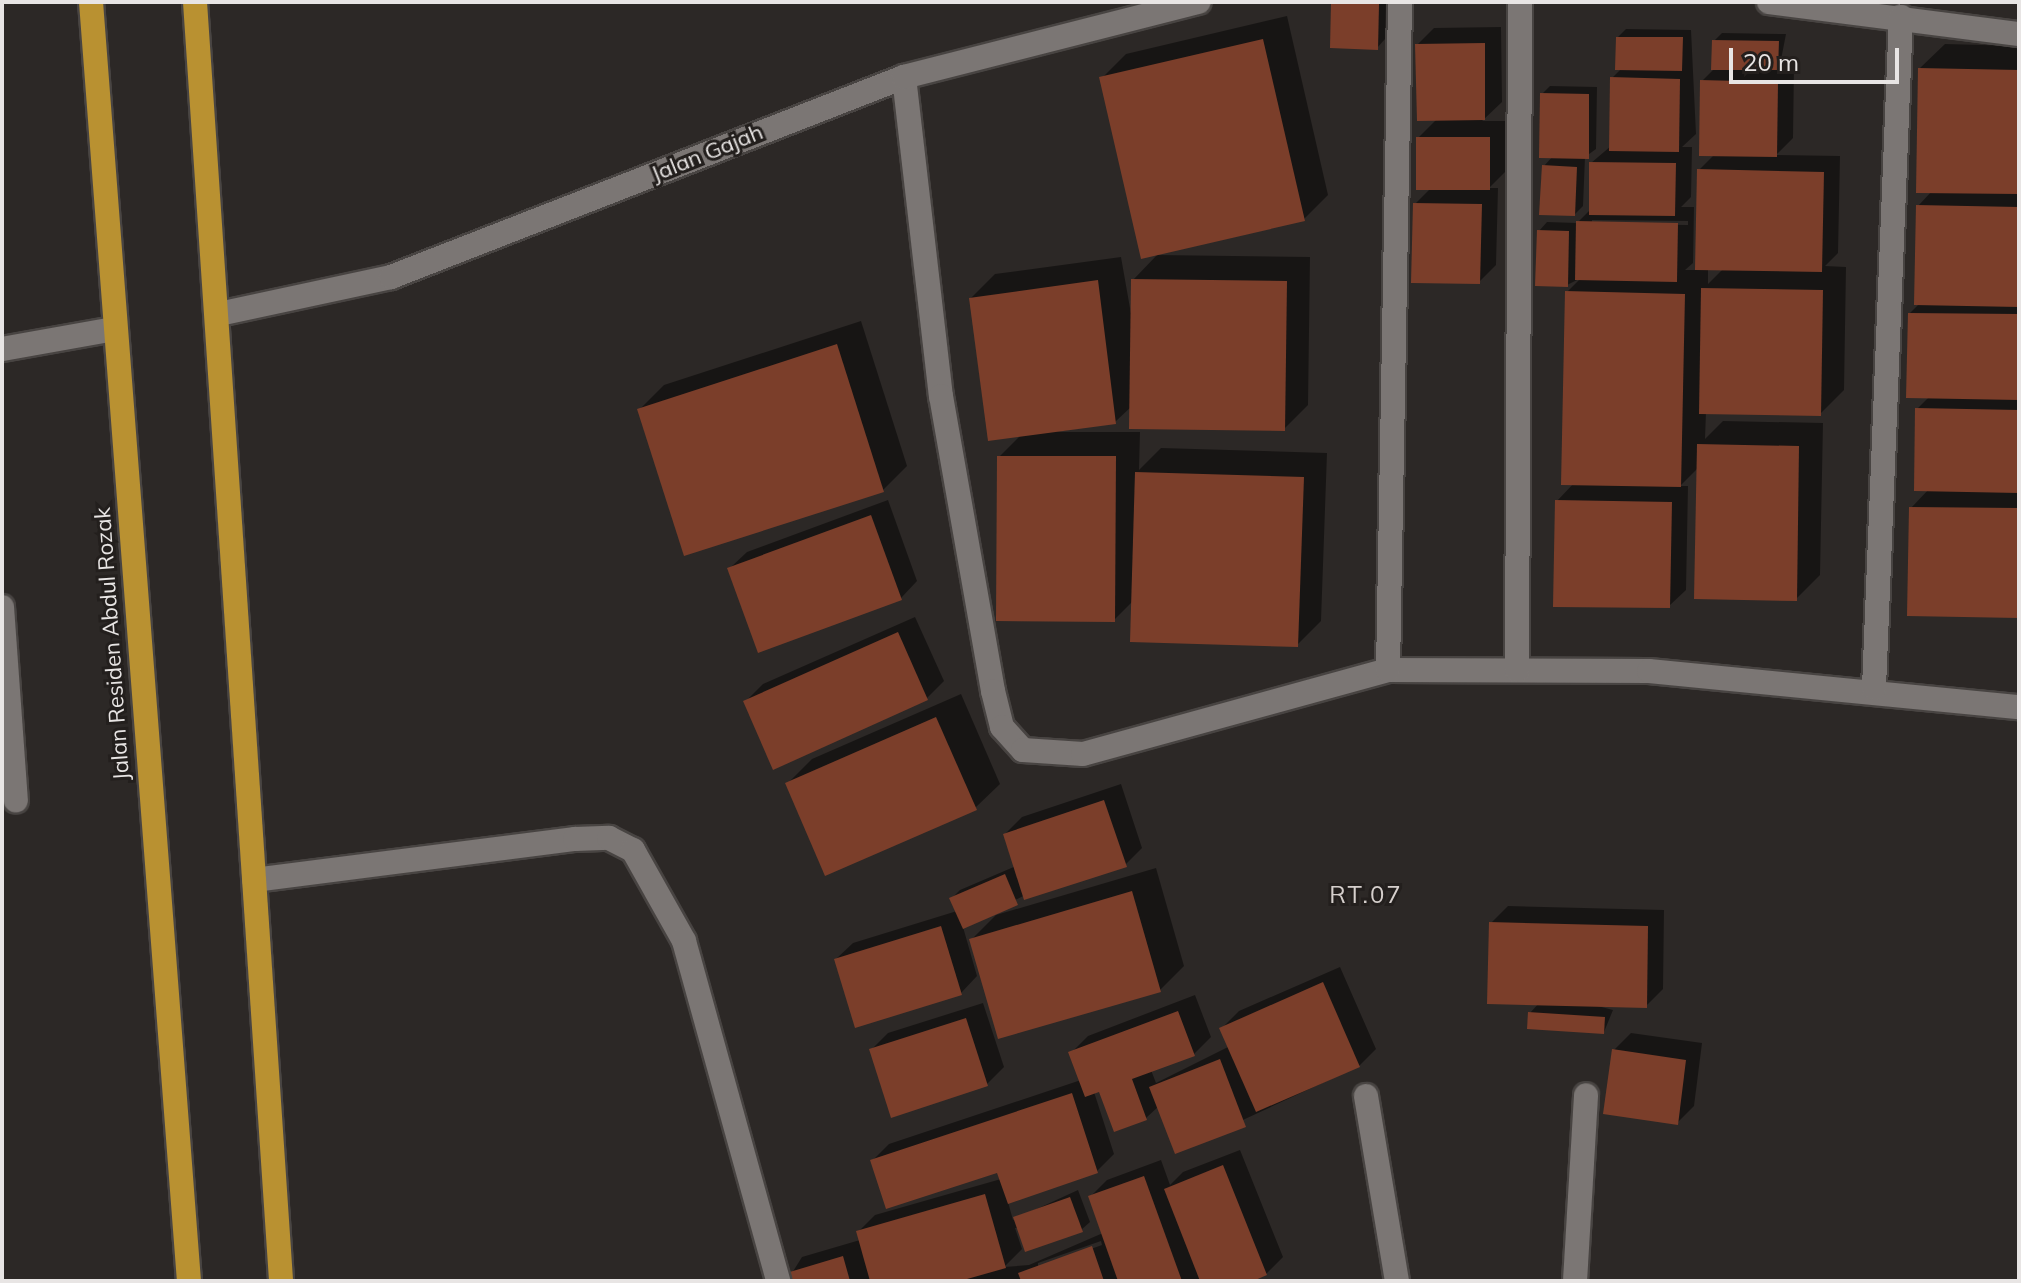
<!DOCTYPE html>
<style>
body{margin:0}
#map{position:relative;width:2021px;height:1283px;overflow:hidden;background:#2c2826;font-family:Mulish,sans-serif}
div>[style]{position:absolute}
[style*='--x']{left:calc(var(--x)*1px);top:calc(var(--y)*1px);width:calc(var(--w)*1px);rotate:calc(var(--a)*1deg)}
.shadow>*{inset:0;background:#0007}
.building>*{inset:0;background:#7b3e2a}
.roads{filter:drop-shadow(2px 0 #484442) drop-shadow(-2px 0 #484442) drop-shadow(0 2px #484442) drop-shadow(0 -2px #484442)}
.lane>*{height:24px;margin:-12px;padding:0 12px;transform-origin:12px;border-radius:12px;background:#7b7674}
.street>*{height:24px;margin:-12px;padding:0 12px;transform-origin:12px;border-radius:12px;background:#7b7674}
.highway>*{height:24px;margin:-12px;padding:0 12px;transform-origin:12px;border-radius:12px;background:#b99131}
span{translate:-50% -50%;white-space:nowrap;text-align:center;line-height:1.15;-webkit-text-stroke:6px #231f1d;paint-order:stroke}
.street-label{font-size:22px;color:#e8e5e4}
.neighbourhood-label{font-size:24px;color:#d5cfcc;letter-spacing:2px}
.frame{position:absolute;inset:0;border:4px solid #e8e5e4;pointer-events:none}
.scale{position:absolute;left:1729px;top:48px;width:170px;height:36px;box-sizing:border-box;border:4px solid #e8e5e4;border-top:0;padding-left:10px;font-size:24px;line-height:28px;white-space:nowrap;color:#e8e5e4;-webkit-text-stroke:6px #231f1d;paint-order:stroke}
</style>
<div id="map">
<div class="shadow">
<i style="clip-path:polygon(1334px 2px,1386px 2px,1385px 39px,1377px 48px)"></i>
<i style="clip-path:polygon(1287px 16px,1328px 195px,1304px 219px,1102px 78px,1126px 54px)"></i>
<i style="clip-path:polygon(1501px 27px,1502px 102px,1482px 121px,1506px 121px,1506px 171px,1489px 188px,1498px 188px,1496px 265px,1479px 282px,1415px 204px,1431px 188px,1418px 138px,1437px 119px,1417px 45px,1434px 28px)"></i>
<i style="clip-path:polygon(evenodd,1626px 29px,1691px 30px,1696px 134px,1682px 147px,1692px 147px,1691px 197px,1681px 207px,1694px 207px,1693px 263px,1685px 270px,1697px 270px,1699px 170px,1715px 154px,1702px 81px,1713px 70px,1714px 41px,1722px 33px,1786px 34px,1780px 65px,1794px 66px,1793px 138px,1776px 155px,1840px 156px,1838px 253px,1825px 266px,1846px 267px,1844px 390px,1820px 414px,1706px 412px,1705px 439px,1723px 421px,1823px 423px,1820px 575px,1796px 599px,1699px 467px,1680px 486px,1688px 486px,1686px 590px,1669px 606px,1557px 501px,1574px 483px,1567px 292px,1581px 278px,1567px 285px,1539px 231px,1547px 222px,1577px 223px,1591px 209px,1591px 163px,1611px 146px,1612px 78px,1621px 69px,1618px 37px,1626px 29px,1592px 220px,1688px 221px,1688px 225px,1592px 224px,1592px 220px,1626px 29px,1708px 268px,1723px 269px,1708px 284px,1708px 268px)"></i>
<i style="clip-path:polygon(1945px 44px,2019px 46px,2019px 616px,1911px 508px,1929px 489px,1917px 409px,1929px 397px,1910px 313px,1920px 303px,1918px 206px,1932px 191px,1920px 68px)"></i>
<i style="clip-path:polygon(1550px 86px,1597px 87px,1596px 149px,1585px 157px,1583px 206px,1575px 214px,1544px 166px,1553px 156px,1542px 94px)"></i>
<i style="clip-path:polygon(1157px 255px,1310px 257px,1308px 405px,1284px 429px,1132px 406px,1115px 422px,1056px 432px,1140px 432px,1139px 470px,1161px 448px,1327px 453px,1321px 621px,1297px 645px,1133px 601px,1114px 620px,999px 457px,1022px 434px,971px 298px,995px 274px,1121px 257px,1133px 325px,1133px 280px)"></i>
<i style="clip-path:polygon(861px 321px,907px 466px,883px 490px,640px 409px,664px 385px)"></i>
<i style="clip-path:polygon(888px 500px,917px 581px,901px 598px,730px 568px,747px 552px)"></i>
<i style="clip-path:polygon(915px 617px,944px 681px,927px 698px,746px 701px,763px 684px)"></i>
<i style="clip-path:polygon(961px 694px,1000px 784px,975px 808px,788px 783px,812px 759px)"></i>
<i style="clip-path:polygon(1121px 784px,1142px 848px,1125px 865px,1025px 895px,963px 927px,977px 976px,961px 993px,836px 959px,853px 943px,957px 911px,952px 898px,960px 890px,1016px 866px,1005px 834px,1022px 817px)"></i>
<i style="clip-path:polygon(1156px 868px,1184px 966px,1160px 990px,971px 940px,996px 915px)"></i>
<i style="clip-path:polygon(1508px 906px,1664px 910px,1663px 989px,1646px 1006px,1590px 1004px,1613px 1010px,1604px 1032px,1530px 1013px,1539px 1003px,1491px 923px)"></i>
<i style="clip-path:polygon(evenodd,1340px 967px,1376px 1049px,1359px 1066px,1176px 1151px,1159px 1106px,1146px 1118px,1101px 1089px,1094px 1092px,1114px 1154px,1097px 1171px,1008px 1202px,1013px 1220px,1078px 1190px,1090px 1222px,1081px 1230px,1015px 1228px,1022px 1249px,1004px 1267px,1029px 1265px,1103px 1233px,1090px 1197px,1107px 1180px,1161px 1160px,1170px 1185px,1183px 1172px,1240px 1150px,1283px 1257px,1266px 1274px,1248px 1281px,787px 1281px,802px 1257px,860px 1240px,858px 1232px,875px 1215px,1001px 1179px,998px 1170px,872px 1161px,889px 1144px,1081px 1080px,1071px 1053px,1088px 1036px,1195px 995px,1211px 1037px,1194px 1054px,1151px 1070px,1156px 1083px,1230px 1046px,1222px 1028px,1239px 1011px,1340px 967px,1101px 1241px,1102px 1245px,1038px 1268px,1038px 1263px,1101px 1241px)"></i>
<i style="clip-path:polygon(983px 1003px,1004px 1067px,987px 1084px,871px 1050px,888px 1033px)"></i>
<i style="clip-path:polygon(1631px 1033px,1702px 1043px,1694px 1106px,1677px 1123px,1614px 1050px)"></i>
</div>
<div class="building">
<i style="clip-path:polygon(1331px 3px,1379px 4px,1378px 50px,1330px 48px)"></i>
<i style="clip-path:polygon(1616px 37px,1683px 37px,1682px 71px,1615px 70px)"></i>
<i style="clip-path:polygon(1263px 39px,1305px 221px,1141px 259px,1099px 77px)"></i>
<i style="clip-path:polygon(1712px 40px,1779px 41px,1778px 70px,1711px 70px)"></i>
<i style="clip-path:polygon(1485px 43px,1485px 120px,1417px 121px,1415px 44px)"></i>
<i style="clip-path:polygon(1918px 68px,2019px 70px,2019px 194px,1916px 193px)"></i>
<i style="clip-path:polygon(1610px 77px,1680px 79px,1679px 152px,1609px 151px)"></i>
<i style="clip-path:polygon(1700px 80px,1778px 82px,1777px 157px,1699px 156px)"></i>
<i style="clip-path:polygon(1540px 93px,1589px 94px,1589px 159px,1539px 158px)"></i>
<i style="clip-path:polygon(1416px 137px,1490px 137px,1490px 190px,1416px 190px)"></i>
<i style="clip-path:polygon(1589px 162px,1676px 163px,1675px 216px,1589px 215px)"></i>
<i style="clip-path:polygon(1542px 165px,1577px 167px,1575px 216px,1539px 215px)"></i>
<i style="clip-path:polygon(1697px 169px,1824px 172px,1822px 272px,1695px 270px)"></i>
<i style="clip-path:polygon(1413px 203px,1482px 204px,1480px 284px,1411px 283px)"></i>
<i style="clip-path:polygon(1916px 205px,2019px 207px,2019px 307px,1914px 305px)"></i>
<i style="clip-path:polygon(1576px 221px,1678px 223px,1677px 282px,1575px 280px)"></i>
<i style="clip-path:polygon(1537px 230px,1569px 231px,1568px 287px,1535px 286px)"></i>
<i style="clip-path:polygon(1131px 279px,1287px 281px,1285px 431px,1129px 429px)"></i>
<i style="clip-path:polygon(1098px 280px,1116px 424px,988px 441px,969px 298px)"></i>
<i style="clip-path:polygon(1701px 288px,1823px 290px,1821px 416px,1699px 414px)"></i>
<i style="clip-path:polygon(1565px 291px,1685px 294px,1681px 487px,1561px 485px)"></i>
<i style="clip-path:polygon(1908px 313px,2019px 314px,2019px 400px,1906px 398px)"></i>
<i style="clip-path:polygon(837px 344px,884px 492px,684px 556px,637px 409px)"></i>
<i style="clip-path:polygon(1915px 408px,2019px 410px,2019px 493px,1914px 491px)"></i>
<i style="clip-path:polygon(1697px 444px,1799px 446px,1797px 601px,1694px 599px)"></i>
<i style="clip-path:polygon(997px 456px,1116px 456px,1115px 622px,996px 621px)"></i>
<i style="clip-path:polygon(1135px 472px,1304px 477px,1298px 647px,1130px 642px)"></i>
<i style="clip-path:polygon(1555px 500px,1672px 502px,1670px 608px,1553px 607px)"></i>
<i style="clip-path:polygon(1909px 507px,2019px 508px,2019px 618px,1907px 616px)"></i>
<i style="clip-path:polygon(871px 515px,902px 600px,758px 653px,727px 568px)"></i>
<i style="clip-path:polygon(898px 632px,928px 700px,773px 770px,743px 701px)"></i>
<i style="clip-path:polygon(936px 717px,977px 810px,825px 876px,785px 783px)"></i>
<i style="clip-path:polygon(1104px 800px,1127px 867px,1024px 900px,1003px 834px)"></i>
<i style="clip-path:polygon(1005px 874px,1018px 905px,963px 929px,949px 898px)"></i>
<i style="clip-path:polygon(1132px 891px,1161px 992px,998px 1039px,969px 939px)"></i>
<i style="clip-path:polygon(1489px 922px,1648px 926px,1647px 1008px,1487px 1004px)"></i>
<i style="clip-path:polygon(941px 926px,962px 995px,855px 1028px,834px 959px)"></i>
<i style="clip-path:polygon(1323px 982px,1360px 1067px,1256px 1112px,1219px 1028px)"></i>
<i style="clip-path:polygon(1178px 1011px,1195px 1056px,1132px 1079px,1147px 1120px,1114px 1132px,1099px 1092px,1085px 1097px,1068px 1052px)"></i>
<i style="clip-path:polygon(1528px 1012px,1605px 1017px,1604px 1034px,1527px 1029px)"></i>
<i style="clip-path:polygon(966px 1018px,988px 1086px,891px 1118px,869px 1049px)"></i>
<i style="clip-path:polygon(1612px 1049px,1686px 1060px,1678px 1125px,1603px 1114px)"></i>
<i style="clip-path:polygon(1220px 1059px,1246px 1127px,1175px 1154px,1149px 1087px)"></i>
<i style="clip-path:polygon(1072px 1093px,1098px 1173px,1008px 1204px,997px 1173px,886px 1209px,870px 1160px)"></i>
<i style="clip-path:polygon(1223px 1165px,1267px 1275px,1253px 1281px,1200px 1281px,1164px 1189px)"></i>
<i style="clip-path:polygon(1144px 1176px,1182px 1281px,1118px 1281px,1088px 1196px)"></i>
<i style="clip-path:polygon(985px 1194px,1006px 1268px,960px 1281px,870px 1281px,856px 1231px)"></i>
<i style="clip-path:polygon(1070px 1197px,1083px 1232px,1025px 1252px,1013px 1217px)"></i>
<i style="clip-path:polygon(1092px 1246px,1104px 1281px,1021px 1281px,1018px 1273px)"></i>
<i style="clip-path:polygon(843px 1256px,850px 1281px,785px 1281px,783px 1274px)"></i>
</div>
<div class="roads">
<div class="lane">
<i style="--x:2;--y:607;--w:194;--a:85.9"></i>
</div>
<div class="street">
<i style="--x:1769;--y:2;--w:252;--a:7.3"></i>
<i style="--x:904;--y:77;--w:321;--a:83.4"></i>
<i style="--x:941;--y:396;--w:300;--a:80"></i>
<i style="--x:993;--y:691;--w:37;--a:76"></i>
<i style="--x:1002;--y:727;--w:31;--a:48"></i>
<i style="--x:1023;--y:750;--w:60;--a:3.8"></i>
<i style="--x:1083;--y:754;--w:316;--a:-15.4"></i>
<i style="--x:1388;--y:670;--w:261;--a:0.2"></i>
<i style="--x:1649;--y:671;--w:372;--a:5.6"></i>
<i style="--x:219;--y:314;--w:176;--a:-12.1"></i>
<i style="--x:391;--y:277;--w:551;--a:-21.3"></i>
<i style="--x:904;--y:77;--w:304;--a:-14.3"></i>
<i style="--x:2;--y:349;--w:114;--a:-10.1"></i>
<i style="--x:1388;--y:670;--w:668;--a:-88.97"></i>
<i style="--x:1517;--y:670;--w:668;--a:-89.74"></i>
<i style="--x:1874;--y:688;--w:672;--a:-87.7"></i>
<i style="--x:254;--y:880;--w:324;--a:-7.3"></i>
<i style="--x:575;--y:839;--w:34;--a:-2"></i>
<i style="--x:609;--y:838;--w:27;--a:27"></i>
<i style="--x:633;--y:850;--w:104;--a:60.7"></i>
<i style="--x:684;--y:941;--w:353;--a:74.5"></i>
<i style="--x:1366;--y:1096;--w:188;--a:80.5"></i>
<i style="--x:1575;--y:1281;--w:186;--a:-86.6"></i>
</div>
<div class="highway">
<i style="--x:91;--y:2;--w:1283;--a:85.62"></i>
<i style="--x:195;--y:2;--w:1282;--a:86.15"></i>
</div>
</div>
<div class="street-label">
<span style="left:707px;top:153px;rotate:-22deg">Jalan Gajah</span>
<span style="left:112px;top:644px;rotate:-94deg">Jalan Residen Abdul Rozak</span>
</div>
<div class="neighbourhood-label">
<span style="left:1366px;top:895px">RT.07</span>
</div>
<div class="frame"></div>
<div class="scale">20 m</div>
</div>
